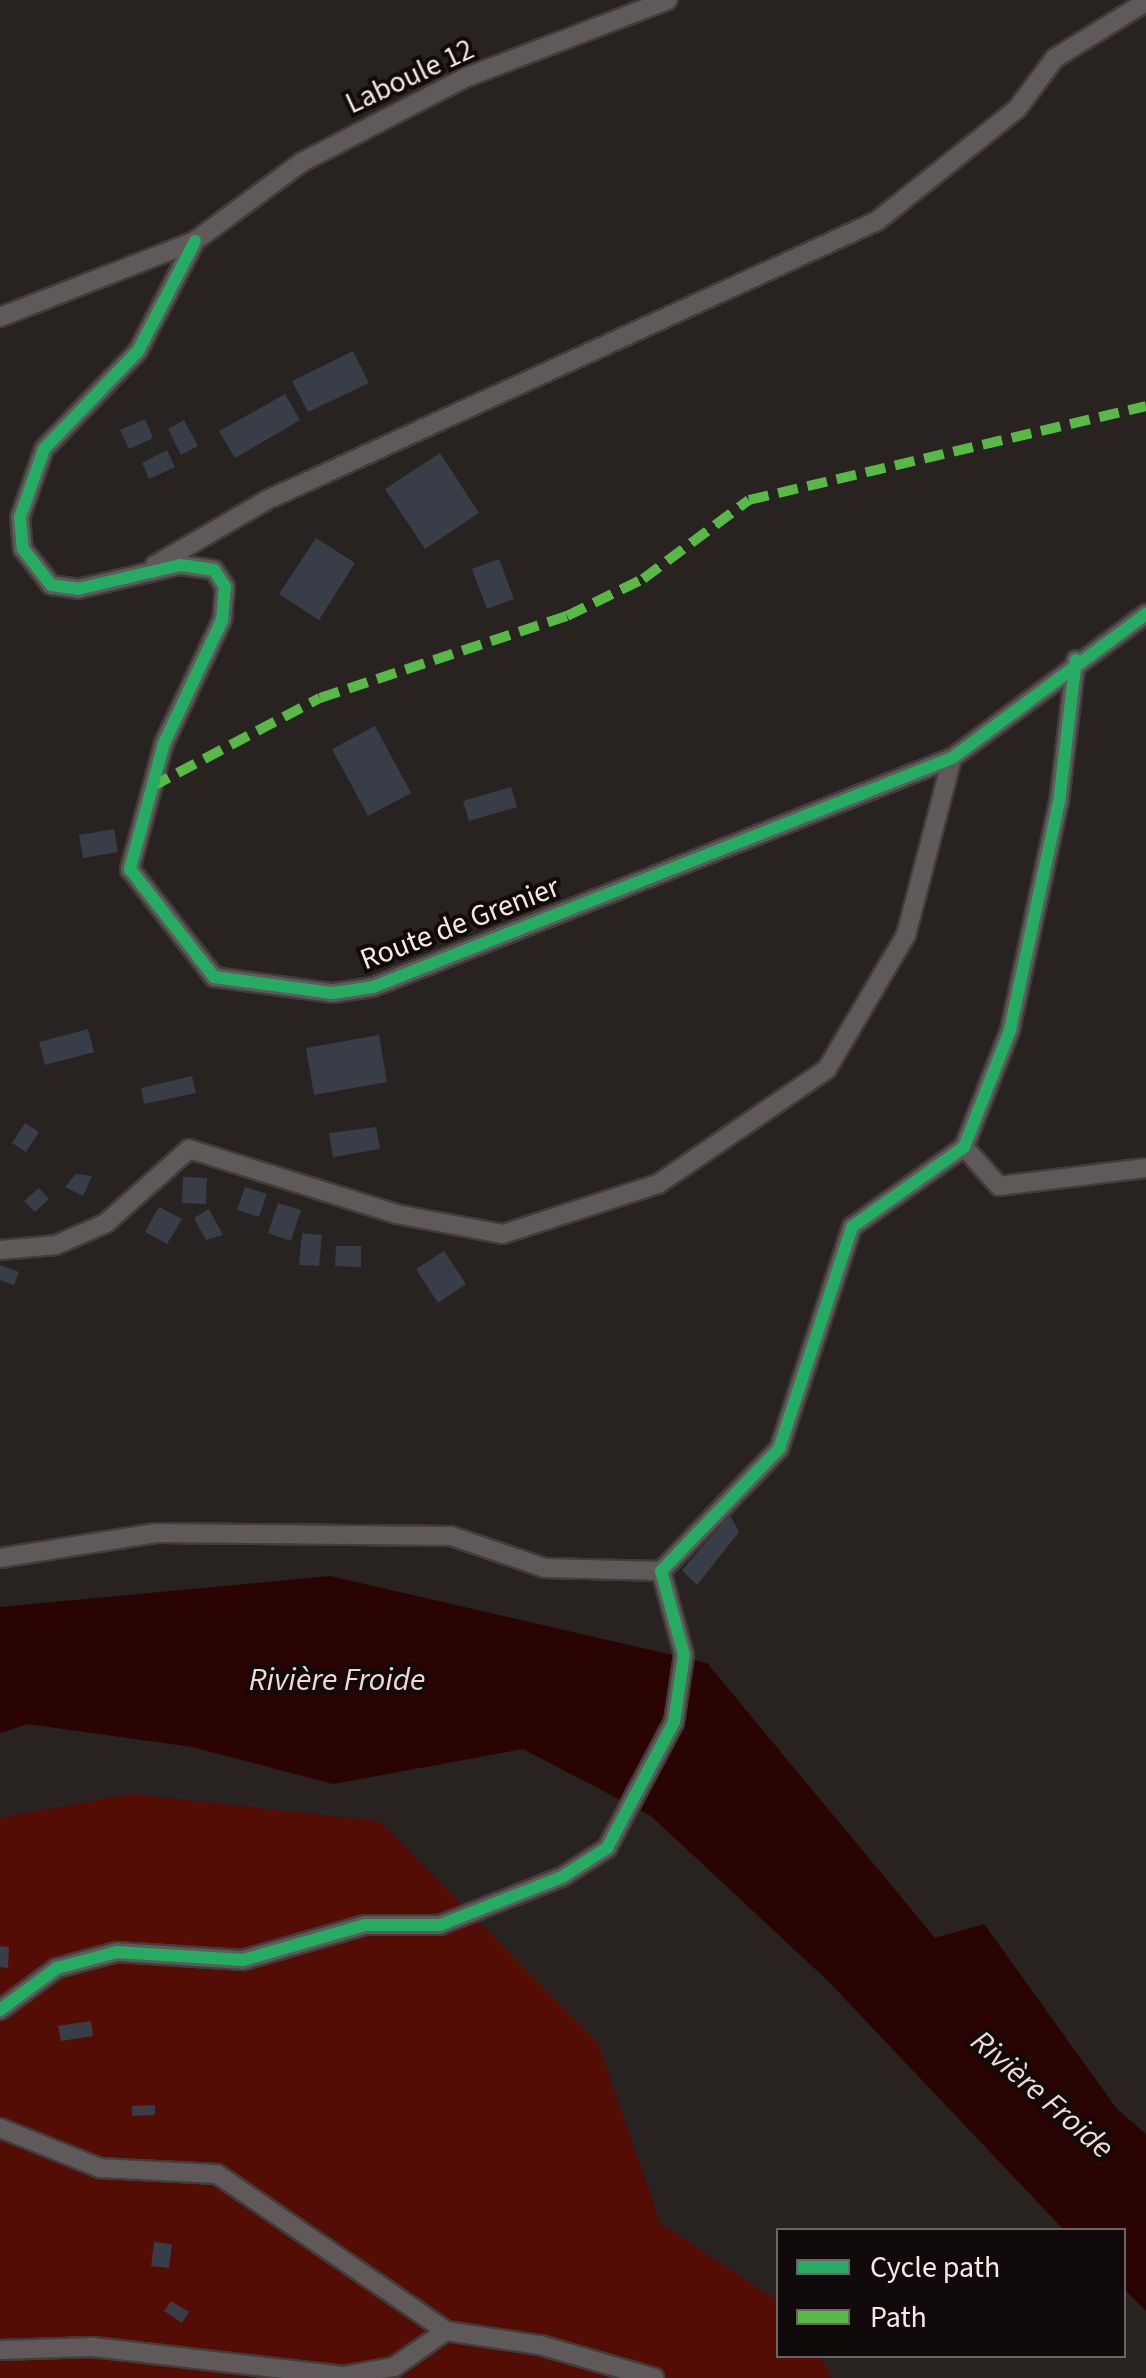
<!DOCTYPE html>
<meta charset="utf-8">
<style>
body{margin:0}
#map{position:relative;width:1146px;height:2378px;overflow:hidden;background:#282220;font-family:"Source Sans 3",sans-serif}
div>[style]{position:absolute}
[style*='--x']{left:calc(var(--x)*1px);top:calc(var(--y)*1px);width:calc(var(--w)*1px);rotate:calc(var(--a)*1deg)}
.green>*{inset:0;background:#530d04}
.water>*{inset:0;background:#2a0403}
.building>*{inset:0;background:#393d48}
.roads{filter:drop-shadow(2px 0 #423c3a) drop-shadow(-2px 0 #423c3a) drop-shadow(0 2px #423c3a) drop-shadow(0 -2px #423c3a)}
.street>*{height:18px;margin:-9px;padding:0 9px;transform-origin:9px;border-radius:9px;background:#5f5a59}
.quiet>*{height:10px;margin-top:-5px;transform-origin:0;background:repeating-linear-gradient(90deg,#58b947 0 20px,transparent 0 30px)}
.cycleway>*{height:12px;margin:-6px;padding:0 6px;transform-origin:6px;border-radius:6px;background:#26ab63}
span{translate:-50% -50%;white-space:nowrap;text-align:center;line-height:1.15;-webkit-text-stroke:8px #100b0a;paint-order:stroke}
.street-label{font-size:30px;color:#f2eae8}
.water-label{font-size:32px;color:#f3d9d3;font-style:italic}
.legend{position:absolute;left:776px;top:2228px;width:350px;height:130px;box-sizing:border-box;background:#100b0a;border:2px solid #6a6463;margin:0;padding:12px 18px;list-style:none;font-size:30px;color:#f2eae8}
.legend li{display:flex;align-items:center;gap:20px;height:50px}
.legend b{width:50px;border:2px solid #6a6463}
</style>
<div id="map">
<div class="green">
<i style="clip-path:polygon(131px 1794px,379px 1821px,598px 2043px,660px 2223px,778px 2301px,778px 2356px,821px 2356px,832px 2378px,0 2378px,0 1818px)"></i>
</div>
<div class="water">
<i style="clip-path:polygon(330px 1576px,707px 1663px,935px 1938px,984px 1924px,1117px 2109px,1146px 2134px,1146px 2311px,1124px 2289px,1124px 2230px,1064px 2230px,828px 1981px,651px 1816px,523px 1749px,333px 1784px,192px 1747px,28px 1724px,0 1733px,0 1607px)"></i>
</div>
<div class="building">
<i style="clip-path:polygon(353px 351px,369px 383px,308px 412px,292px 381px)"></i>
<i style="clip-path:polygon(285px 394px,300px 420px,235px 458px,219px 431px)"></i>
<i style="clip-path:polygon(145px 419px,153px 438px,129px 449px,120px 430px)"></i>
<i style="clip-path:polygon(184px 420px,198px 446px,181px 455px,168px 429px)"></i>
<i style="clip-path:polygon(167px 450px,175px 467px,149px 479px,142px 463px)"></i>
<i style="clip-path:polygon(440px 453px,479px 513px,425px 549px,385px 489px)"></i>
<i style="clip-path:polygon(316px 538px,355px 563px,319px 620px,279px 594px)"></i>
<i style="clip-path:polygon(499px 559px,514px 599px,487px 609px,472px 569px)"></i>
<i style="clip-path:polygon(375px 726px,411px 793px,368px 816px,332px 749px)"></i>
<i style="clip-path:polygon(511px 787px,517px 807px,469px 821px,463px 801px)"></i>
<i style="clip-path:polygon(114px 829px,118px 852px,83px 858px,79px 835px)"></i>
<i style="clip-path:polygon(88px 1029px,94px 1052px,45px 1065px,39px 1042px)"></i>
<i style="clip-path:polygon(379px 1035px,387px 1082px,314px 1095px,306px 1048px)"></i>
<i style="clip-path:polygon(192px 1076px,196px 1093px,144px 1104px,141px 1088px)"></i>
<i style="clip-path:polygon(25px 1123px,39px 1132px,26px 1152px,12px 1143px)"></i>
<i style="clip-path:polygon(376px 1127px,380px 1149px,333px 1157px,329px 1133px)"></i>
<i style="clip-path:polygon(76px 1174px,92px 1176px,83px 1196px,65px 1187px)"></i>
<i style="clip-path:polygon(183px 1177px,207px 1178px,206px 1204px,182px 1203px)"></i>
<i style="clip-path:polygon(245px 1187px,267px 1194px,259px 1217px,237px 1210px)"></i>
<i style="clip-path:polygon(39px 1188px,49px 1199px,35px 1212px,24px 1201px)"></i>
<i style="clip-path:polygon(278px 1203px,301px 1210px,291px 1241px,268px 1233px)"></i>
<i style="clip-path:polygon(159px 1207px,182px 1219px,167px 1244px,145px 1232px)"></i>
<i style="clip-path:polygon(209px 1209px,223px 1235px,206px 1240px,194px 1218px)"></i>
<i style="clip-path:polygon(302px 1233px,322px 1235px,319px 1266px,299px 1265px)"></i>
<i style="clip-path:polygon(336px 1246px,361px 1246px,361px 1267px,335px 1266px)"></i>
<i style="clip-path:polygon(444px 1251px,466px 1284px,438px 1303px,416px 1269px)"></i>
<i style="clip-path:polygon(0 1265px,19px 1272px,14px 1285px,0 1280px)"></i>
<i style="clip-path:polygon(730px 1515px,739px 1532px,697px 1585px,682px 1570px)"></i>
<i style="clip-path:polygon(0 1946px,9px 1947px,8px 1968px,0 1967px)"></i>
<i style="clip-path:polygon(91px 2021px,93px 2036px,61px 2041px,58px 2026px)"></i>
<i style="clip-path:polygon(155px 2105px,155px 2115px,132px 2116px,132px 2106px)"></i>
<i style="clip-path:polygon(154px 2242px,172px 2244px,169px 2268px,151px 2266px)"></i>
<i style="clip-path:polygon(171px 2301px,189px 2312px,182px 2323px,164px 2311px)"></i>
</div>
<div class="roads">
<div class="street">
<i style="--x:195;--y:241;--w:124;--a:117.4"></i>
<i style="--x:138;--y:351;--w:136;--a:133.8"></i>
<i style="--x:44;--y:449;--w:72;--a:109.4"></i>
<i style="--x:20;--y:517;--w:32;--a:85"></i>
<i style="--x:23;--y:549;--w:46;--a:52.1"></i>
<i style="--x:51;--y:585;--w:27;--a:8"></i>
<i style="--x:78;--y:589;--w:105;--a:-13.2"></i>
<i style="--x:180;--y:565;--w:34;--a:8"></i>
<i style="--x:214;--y:570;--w:20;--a:57"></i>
<i style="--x:225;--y:587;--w:33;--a:95"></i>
<i style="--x:222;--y:620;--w:136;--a:115.2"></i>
<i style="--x:164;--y:743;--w:131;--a:105.1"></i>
<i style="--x:130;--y:869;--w:137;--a:52.1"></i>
<i style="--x:214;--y:977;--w:120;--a:7.7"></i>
<i style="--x:333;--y:993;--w:40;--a:-8.5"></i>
<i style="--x:373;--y:987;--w:623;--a:-21.58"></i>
<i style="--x:952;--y:758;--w:242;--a:-36.6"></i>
<i style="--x:0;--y:317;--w:209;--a:-21.3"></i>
<i style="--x:195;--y:241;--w:133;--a:-36.4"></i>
<i style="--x:302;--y:162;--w:186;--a:-27.3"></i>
<i style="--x:467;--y:77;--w:215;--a:-21"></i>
<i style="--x:155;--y:565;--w:129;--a:-30.1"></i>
<i style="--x:267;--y:500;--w:671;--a:-24.58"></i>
<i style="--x:877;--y:221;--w:179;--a:-38.7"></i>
<i style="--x:1017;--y:109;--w:64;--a:-53.3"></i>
<i style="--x:1055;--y:58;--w:107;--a:-31.6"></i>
<i style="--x:964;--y:1147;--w:52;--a:48.1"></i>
<i style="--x:999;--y:1186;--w:148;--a:-7"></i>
<i style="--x:0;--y:1250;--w:56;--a:-5.1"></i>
<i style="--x:56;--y:1245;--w:55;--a:-23.7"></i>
<i style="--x:106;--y:1223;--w:111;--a:-41.7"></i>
<i style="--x:189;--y:1149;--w:217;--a:17.4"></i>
<i style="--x:396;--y:1214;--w:109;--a:10.6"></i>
<i style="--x:503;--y:1234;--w:163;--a:-17.9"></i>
<i style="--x:658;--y:1184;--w:204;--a:-34.2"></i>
<i style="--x:827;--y:1069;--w:156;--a:-59.5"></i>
<i style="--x:906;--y:935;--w:183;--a:-75.4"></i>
<i style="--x:0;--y:1558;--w:158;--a:-9.1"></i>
<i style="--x:156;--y:1533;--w:295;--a:0.6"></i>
<i style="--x:451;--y:1536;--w:99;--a:18.8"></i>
<i style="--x:545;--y:1568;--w:116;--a:1.5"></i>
<i style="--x:0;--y:2010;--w:71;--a:-36.4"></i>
<i style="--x:57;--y:1968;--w:62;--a:-14.9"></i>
<i style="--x:117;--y:1952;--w:126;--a:3.6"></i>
<i style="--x:243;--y:1960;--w:127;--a:-16"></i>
<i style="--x:365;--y:1925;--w:75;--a:0"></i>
<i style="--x:440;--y:1925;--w:131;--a:-21.5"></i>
<i style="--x:562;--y:1877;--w:54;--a:-32.8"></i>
<i style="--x:607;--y:1848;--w:143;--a:-62"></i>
<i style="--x:674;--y:1722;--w:68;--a:-81.5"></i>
<i style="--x:684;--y:1655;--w:87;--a:-105.3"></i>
<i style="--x:661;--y:1571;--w:170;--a:-46"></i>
<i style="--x:779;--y:1449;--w:234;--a:-71.8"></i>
<i style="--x:852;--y:1227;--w:138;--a:-35.5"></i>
<i style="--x:964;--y:1147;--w:126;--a:-68.5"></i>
<i style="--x:1010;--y:1030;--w:233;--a:-77.9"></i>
<i style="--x:1059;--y:802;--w:143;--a:-83.2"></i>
<i style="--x:0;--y:2128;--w:108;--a:21.8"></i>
<i style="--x:100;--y:2168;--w:117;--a:2.9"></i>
<i style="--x:217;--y:2174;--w:278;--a:34.4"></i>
<i style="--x:446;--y:2331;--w:95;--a:8.5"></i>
<i style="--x:540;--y:2345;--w:119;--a:16.1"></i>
<i style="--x:0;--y:2350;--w:93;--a:-1.8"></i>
<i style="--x:93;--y:2347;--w:252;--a:6.6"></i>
<i style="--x:343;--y:2376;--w:52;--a:-10"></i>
<i style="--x:394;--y:2367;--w:63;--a:-34.7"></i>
</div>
</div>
<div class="quiet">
<i style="--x:151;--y:787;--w:191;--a:-27.8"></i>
<i style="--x:320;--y:698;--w:260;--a:-18.4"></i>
<i style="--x:567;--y:616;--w:85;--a:-26"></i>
<i style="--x:643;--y:579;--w:132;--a:-36.7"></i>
<i style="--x:749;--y:500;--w:408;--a:-13.3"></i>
</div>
<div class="cycleway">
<i style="--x:195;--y:241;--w:124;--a:117.4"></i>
<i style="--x:138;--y:351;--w:136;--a:133.8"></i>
<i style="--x:44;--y:449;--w:72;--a:109.4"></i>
<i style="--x:20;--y:517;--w:32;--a:85"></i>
<i style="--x:23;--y:549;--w:46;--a:52.1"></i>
<i style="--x:51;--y:585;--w:27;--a:8"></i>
<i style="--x:78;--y:589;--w:105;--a:-13.2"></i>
<i style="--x:180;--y:565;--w:34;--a:8"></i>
<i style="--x:214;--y:570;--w:20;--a:57"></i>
<i style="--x:225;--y:587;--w:33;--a:95"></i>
<i style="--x:222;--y:620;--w:136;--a:115.2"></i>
<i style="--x:164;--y:743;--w:131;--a:105.1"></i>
<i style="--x:130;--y:869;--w:137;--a:52.1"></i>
<i style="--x:214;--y:977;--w:120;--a:7.7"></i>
<i style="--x:333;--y:993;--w:40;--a:-8.5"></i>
<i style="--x:373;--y:987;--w:623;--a:-21.58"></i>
<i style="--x:952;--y:758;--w:242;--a:-36.6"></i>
<i style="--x:0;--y:2010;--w:71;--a:-36.4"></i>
<i style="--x:57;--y:1968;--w:62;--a:-14.9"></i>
<i style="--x:117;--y:1952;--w:126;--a:3.6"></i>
<i style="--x:243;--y:1960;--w:127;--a:-16"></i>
<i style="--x:365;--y:1925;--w:75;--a:0"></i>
<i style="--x:440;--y:1925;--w:131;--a:-21.5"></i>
<i style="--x:562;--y:1877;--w:54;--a:-32.8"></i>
<i style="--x:607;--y:1848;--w:143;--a:-62"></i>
<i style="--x:674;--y:1722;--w:68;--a:-81.5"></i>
<i style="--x:684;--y:1655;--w:87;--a:-105.3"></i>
<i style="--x:661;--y:1571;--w:170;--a:-46"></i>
<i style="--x:779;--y:1449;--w:234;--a:-71.8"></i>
<i style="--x:852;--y:1227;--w:138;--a:-35.5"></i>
<i style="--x:964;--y:1147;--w:126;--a:-68.5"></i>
<i style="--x:1010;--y:1030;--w:233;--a:-77.9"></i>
<i style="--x:1059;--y:802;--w:143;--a:-83.2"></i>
</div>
<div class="street-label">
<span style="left:410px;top:77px;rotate:-25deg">Laboule 12</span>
<span style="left:460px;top:924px;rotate:-21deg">Route de Grenier</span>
</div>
<div class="water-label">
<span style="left:337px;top:1680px">Rivière Froide</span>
<span style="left:1042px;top:2095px;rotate:41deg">Rivière Froide</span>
</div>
<ul class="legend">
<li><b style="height:12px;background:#26ab63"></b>Cycle path</li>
<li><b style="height:12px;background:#58b947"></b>Path</li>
</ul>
</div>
